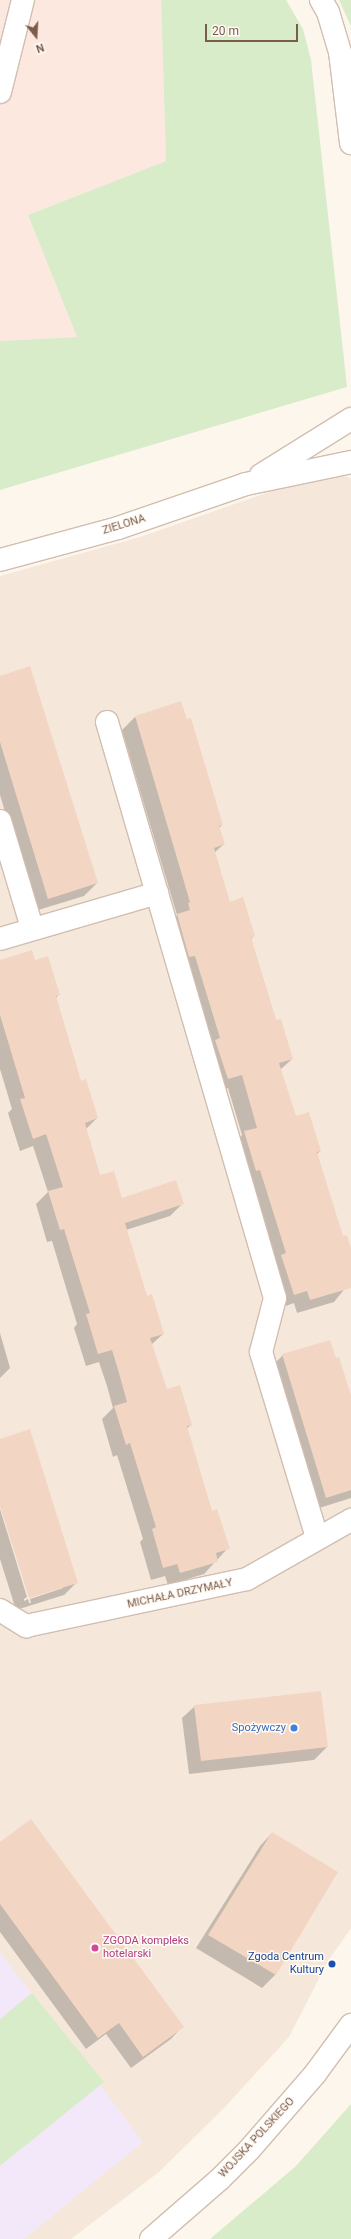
<!DOCTYPE html>
<meta charset="utf-8">
<style>
body{margin:0}
#map{position:relative;width:351px;height:2239px;overflow:hidden;background:#fdf6ec;font-family:Roboto,sans-serif}
div>[style]{position:absolute}
[style*='--x']{left:calc(var(--x)*1px);top:calc(var(--y)*1px);width:calc(var(--w)*1px);rotate:calc(var(--a)*1deg)}
.residential>*{inset:0;background:#f5e8da}
.commercial>*{inset:0;background:#fde8e0}
.education>*{inset:0;background:#f3e8fa}
.green>*{inset:0;background:#d8ecc9}
.shadow>*{inset:0;background:#0003}
.building>*{inset:0;background:#f3d5c3}
.roads{filter:drop-shadow(1px 0 #d1beb0) drop-shadow(-1px 0 #d1beb0) drop-shadow(0 1px #d1beb0) drop-shadow(0 -1px #d1beb0)}
.minor>*{height:22px;margin:-11px;padding:0 11px;transform-origin:11px;border-radius:11px;background:#fff}
.dots>*{width:11px;height:11px;translate:-50% -50%;box-sizing:border-box;border:2px solid #fffaf3;border-radius:50%}
span{translate:-50% -50%;white-space:nowrap;text-align:center;line-height:1.15;-webkit-text-stroke:3px #fffaf3;paint-order:stroke}
.street-label{font-size:11px;color:#7a5c4d}
.shop-label{font-size:11px;color:#366cbe}
.right{translate:-100% -50%;text-align:right}
.hotel-label{font-size:11px;color:#b23c85}
.left{translate:0 -50%;text-align:left}
.transit-label{font-size:11px;color:#164399}
.north{position:absolute;left:16px;top:16px;width:40px;height:40px;-webkit-text-stroke:3px #fffaf3;paint-order:stroke;rotate:162deg;font-size:11px;font-weight:700;line-height:16px;text-align:center;color:#7a5c4d}
.north::after{content:'';display:block;margin:auto;width:14px;height:18px;background:#7a5c4d;clip-path:polygon(50% 0,100% 100%,50% 72%,0 100%)}
.scale{position:absolute;left:205px;top:24px;width:93px;height:18px;box-sizing:border-box;border:2px solid #7a5c4d;border-top:0;padding-left:5px;font-size:12px;line-height:14px;white-space:nowrap;color:#7a5c4d;-webkit-text-stroke:3px #fffaf3;paint-order:stroke}
</style>
<div id="map">
<div class="residential">
<i style="clip-path:polygon(339px 475px,351px 478px,351px 1928px,328px 1961px,289px 2037px,225px 2107px,159px 2172px,71px 2239px,0 2239px,0 576px,140px 537px,292px 484px)"></i>
</div>
<div class="commercial">
<i style="clip-path:polygon(0 0,161px 0,166px 161px,28px 215px,77px 337px,0 341px)"></i>
</div>
<div class="education">
<i style="clip-path:polygon(0 1952px,143px 2142px,24px 2239px,0 2239px)"></i>
</div>
<div class="green">
<i style="clip-path:polygon(161px 0,286px 0,303px 29px,311px 60px,347px 387px,0 490px,0 341px,77px 337px,28px 215px,166px 161px)"></i>
<i style="clip-path:polygon(339px 0,351px 0,351px 27px,351px 26px)"></i>
<i style="clip-path:polygon(32px 1993px,104px 2082px,0 2166px,0 2019px)"></i>
<i style="clip-path:polygon(351px 2104px,351px 2239px,210px 2239px,296px 2166px)"></i>
</div>
<div class="shadow">
<i style="clip-path:polygon(0 677px,97px 883px,84px 896px,35px 911px,0 795px)"></i>
<i style="clip-path:polygon(135px 717px,222px 825px,219px 828px,224px 844px,214px 853px,229px 903px,254px 936px,251px 939px,276px 1021px,292px 1059px,280px 1070px,296px 1117px,320px 1151px,317px 1154px,342px 1238px,351px 1252px,351px 1281px,334px 1302px,297px 1313px,294px 1303px,280px 1308px,232px 1146px,242px 1135px,228px 1088px,214px 1092px,175px 917px,177px 915px,122px 730px)"></i>
<i style="clip-path:polygon(0 961px,34px 961px,59px 994px,56px 998px,81px 1082px,97px 1118px,86px 1129px,99px 1176px,121px 1199px,183px 1203px,170px 1216px,126px 1230px,147px 1297px,163px 1334px,151px 1345px,166px 1390px,191px 1425px,186px 1429px,212px 1512px,228px 1548px,204px 1574px,168px 1585px,165px 1576px,151px 1580px,140px 1542px,143px 1539px,117px 1455px,113px 1457px,102px 1419px,113px 1408px,107px 1386px,99px 1362px,86px 1366px,74px 1328px,77px 1324px,52px 1241px,47px 1242px,36px 1204px,48px 1192px,33px 1146px,20px 1151px,8px 1113px,12px 1109px,0 1069px)"></i>
<i style="clip-path:polygon(0 1333px,10px 1368px,0 1378px)"></i>
<i style="clip-path:polygon(283px 1355px,335px 1359px,351px 1398px,351px 1498px,313px 1510px,270px 1368px)"></i>
<i style="clip-path:polygon(0 1440px,77px 1582px,64px 1595px,16px 1610px,0 1559px,0 1509px,27px 1597px,24px 1599px,24px 1601px,28px 1599px,29px 1603px,31px 1603px,30px 1599px,63px 1588px,63px 1586px,0 1502px)"></i>
<i style="clip-path:polygon(195px 1706px,327px 1747px,314px 1760px,189px 1774px,182px 1718px)"></i>
<i style="clip-path:polygon(272px 1833px,336px 1872px,275px 1975px,262px 1988px,196px 1948px,260px 1846px)"></i>
<i style="clip-path:polygon(0 1843px,182px 2027px,171px 2039px,131px 2068px,106px 2034px,86px 2049px,0 1932px)"></i>
</div>
<div class="building">
<i style="clip-path:polygon(30px 666px,98px 883px,48px 899px,0 742px,0 676px)"></i>
<i style="clip-path:polygon(181px 701px,187px 719px,191px 718px,223px 825px,219px 826px,225px 844px,214px 848px,230px 902px,243px 897px,255px 936px,251px 938px,276px 1020px,281px 1019px,293px 1059px,279px 1063px,296px 1116px,309px 1112px,321px 1151px,317px 1152px,343px 1236px,347px 1235px,351px 1248px,351px 1288px,310px 1300px,307px 1291px,294px 1295px,281px 1255px,286px 1253px,260px 1170px,256px 1171px,244px 1131px,257px 1128px,242px 1075px,228px 1079px,215px 1040px,220px 1038px,195px 956px,189px 957px,177px 914px,190px 910px,188px 903px,190px 902px,135px 716px)"></i>
<i style="clip-path:polygon(32px 950px,35px 960px,48px 956px,60px 995px,56px 996px,81px 1081px,86px 1079px,98px 1118px,85px 1123px,100px 1175px,114px 1171px,122px 1198px,176px 1180px,184px 1204px,125px 1223px,147px 1296px,152px 1294px,164px 1334px,150px 1338px,167px 1389px,180px 1385px,192px 1425px,187px 1426px,212px 1511px,217px 1509px,230px 1549px,216px 1553px,218px 1562px,180px 1573px,177px 1564px,163px 1568px,152px 1529px,156px 1527px,130px 1443px,126px 1445px,114px 1406px,127px 1402px,119px 1373px,112px 1350px,98px 1354px,86px 1314px,90px 1313px,64px 1229px,60px 1230px,48px 1191px,63px 1187px,46px 1134px,33px 1139px,20px 1099px,25px 1098px,0 1015px,0 960px)"></i>
<i style="clip-path:polygon(330px 1340px,336px 1358px,339px 1357px,351px 1395px,351px 1490px,326px 1498px,282px 1354px)"></i>
<i style="clip-path:polygon(30px 1429px,78px 1583px,29px 1598px,0 1506px,0 1439px)"></i>
<i style="clip-path:polygon(321px 1691px,328px 1747px,201px 1761px,194px 1705px)"></i>
<i style="clip-path:polygon(31px 1819px,184px 2027px,143px 2057px,119px 2023px,98px 2038px,0 1904px,0 1842px)"></i>
<i style="clip-path:polygon(272px 1832px,338px 1872px,276px 1975px,208px 1935px)"></i>
</div>
<div class="roads">
<div class="minor">
<i style="--x:321;--y:0;--w:14;--a:60"></i>
<i style="--x:328;--y:12;--w:42;--a:73.3"></i>
<i style="--x:340;--y:52;--w:92;--a:83.1"></i>
<i style="--x:0;--y:92;--w:95;--a:-76"></i>
<i style="--x:261;--y:475;--w:106;--a:-31.9"></i>
<i style="--x:0;--y:560;--w:122;--a:-15.2"></i>
<i style="--x:118;--y:528;--w:135;--a:-19"></i>
<i style="--x:246;--y:484;--w:107;--a:-11.8"></i>
<i style="--x:107;--y:722;--w:600;--a:73.74"></i>
<i style="--x:275;--y:1298;--w:56;--a:104.5"></i>
<i style="--x:261;--y:1352;--w:194;--a:73.2"></i>
<i style="--x:0;--y:821;--w:112;--a:73.3"></i>
<i style="--x:0;--y:939;--w:164;--a:-16.3"></i>
<i style="--x:0;--y:1610;--w:31;--a:32"></i>
<i style="--x:26;--y:1626;--w:226;--a:-12"></i>
<i style="--x:247;--y:1579;--w:120;--a:-29.6"></i>
<i style="--x:151;--y:2239;--w:91;--a:-41"></i>
<i style="--x:220;--y:2179;--w:41;--a:-45"></i>
<i style="--x:249;--y:2150;--w:101;--a:-49"></i>
<i style="--x:315;--y:2074;--w:61;--a:-53.7"></i>
</div>
</div>
<div class="dots">
<i style="left:294px;top:1728px;background:#3f7fe0"></i>
<i style="left:95px;top:1948px;background:#d1479c"></i>
<i style="left:332px;top:1964px;background:#1a4fb4"></i>
</div>
<div class="street-label">
<span style="left:124px;top:525px;rotate:-17deg">ZIELONA</span>
<span style="left:180px;top:1594px;rotate:-12deg">MICHAŁA DRZYMAŁY</span>
<span style="left:257px;top:2138px;rotate:-47deg">WOJSKA POLSKIEGO</span>
</div>
<div class="shop-label">
<span class="right" style="left:286px;top:1728px">Spożywczy</span>
</div>
<div class="hotel-label">
<span class="left" style="left:103px;top:1948px">ZGODA kompleks<br>hotelarski</span>
</div>
<div class="transit-label">
<span class="right" style="left:324px;top:1964px">Zgoda Centrum<br>Kultury</span>
</div>
<div class="north">N</div>
<div class="scale">20 m</div>
</div>
